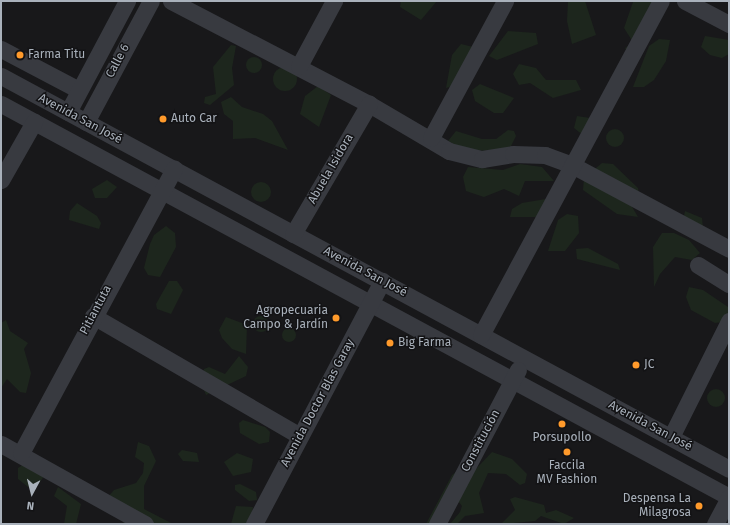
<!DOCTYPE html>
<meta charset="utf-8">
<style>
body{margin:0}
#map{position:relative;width:730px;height:525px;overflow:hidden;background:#18181a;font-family:"Fira Sans",sans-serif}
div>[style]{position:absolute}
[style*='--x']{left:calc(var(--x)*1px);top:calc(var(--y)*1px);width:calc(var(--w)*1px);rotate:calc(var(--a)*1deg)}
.green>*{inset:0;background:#1d261d}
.round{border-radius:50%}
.minor>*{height:17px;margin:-8.5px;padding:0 8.5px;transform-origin:8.5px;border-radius:8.5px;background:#383a40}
.dots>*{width:11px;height:11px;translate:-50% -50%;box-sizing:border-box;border:2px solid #131315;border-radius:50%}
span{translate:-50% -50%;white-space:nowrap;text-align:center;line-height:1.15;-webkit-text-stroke:3px #131315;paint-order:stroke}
.poi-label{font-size:12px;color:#a9b1bb}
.left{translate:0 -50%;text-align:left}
.right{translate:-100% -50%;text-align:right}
.street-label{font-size:12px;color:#a9b1bb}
.frame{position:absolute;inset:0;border:2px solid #a9b1bb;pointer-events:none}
.north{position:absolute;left:12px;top:473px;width:40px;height:40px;-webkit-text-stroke:3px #131315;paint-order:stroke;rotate:187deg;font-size:11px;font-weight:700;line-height:16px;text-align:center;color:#a9b1bb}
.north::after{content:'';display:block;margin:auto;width:14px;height:18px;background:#a9b1bb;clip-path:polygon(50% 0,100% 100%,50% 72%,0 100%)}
</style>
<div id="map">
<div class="green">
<i style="clip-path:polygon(401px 1px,437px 1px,421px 20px,400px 7px)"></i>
<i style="clip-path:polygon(568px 1px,585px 1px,596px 35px,572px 44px,567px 21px)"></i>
<i style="clip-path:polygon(653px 1px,628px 53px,625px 48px,631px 44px,631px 39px,624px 28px,633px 2px)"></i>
<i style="clip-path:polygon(508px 31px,536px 33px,538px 44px,497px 60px,489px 56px)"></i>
<i style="clip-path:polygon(705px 36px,729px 40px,729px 54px,722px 58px,710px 55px,701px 47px)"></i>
<i style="clip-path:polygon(659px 39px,670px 40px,666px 61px,654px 80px,644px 87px,633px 87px,649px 46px)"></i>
<i style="clip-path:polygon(461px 44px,473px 47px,453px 86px,446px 88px,452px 55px)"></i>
<i style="clip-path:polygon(231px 45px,236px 46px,232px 68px,234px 85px,210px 105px,204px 103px,205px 97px,216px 94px,213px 67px)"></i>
<i class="round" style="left:246px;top:57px;width:16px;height:16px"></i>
<i style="clip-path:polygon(519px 64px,536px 68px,546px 80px,576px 80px,581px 90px,553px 98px,530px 83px,519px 85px,513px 74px)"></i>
<i class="round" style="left:273px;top:67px;width:24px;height:24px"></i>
<i style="clip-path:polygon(480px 84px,514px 98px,503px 113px,494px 113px,475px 101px,472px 90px)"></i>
<i style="clip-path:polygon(318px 86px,331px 95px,319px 127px,300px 114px,305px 96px)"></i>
<i style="clip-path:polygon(231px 97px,242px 107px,263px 114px,272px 121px,288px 150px,255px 138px,233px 139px,233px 121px,224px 114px,221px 102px)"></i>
<i style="clip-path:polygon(577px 116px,590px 118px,584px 136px,574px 128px)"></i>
<i class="round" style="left:606px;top:129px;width:18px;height:18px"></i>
<i style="clip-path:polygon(508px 130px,514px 131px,516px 136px,511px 146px,502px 150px,466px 151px,448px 141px,456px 131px,482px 139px,496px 139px)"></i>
<i style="clip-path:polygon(602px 163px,613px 164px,638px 188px,639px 194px,631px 205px,638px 217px,617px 214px,583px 190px,584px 178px)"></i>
<i style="clip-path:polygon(520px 164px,542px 167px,554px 181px,525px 181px,519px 196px,504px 189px,484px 197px,466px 191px,463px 177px,468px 167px,503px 170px)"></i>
<i style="clip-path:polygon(107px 180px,117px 187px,107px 198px,95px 198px,92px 189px)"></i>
<i class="round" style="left:251px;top:182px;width:20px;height:20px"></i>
<i style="clip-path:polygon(546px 199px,537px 217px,510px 217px,512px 209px,522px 203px)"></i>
<i style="clip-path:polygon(77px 203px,97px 216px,101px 223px,99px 229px,69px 220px,70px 211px)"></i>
<i style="clip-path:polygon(685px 211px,702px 218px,703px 228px,683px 221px)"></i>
<i style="clip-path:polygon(567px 214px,578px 216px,579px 233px,565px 251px,548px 251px,558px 220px)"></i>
<i style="clip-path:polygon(166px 226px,175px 233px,176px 247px,160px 277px,148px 275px,144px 268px,150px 244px,154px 235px)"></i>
<i style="clip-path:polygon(662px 233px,674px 233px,689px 240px,700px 253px,692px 260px,675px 257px,660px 274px,654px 287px,653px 247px)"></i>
<i style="clip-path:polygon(588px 248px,618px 264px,620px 270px,577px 259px,576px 249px)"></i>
<i style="clip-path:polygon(169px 281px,177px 281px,183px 290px,171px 314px,157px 309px,156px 304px)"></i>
<i style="clip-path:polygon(689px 287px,703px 290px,728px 307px,729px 321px,715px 323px,691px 310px,686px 297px)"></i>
<i class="round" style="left:253px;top:316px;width:16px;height:16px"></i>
<i style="clip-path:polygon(226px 317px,247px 325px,246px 354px,232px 349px,222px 338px,219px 330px)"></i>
<i style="clip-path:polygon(6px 320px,10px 331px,28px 343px,24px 349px,31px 373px,26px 393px,20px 392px,7px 379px,1px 388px,1px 323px)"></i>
<i class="round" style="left:282px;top:328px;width:14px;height:14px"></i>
<i style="clip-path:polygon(239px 356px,248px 367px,246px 376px,206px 395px,202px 385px,204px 369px,209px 367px,225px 374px)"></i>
<i class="round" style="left:707px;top:389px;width:18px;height:18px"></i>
<i style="clip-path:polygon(243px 420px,265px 427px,270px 432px,269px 442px,259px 444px,240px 433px,239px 423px)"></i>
<i style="clip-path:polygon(138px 442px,149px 446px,156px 461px,144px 486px,144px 509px,173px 524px,122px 524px,125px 520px,107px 498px,114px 490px,136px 483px,143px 473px,144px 463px,135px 457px)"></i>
<i style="clip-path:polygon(182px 450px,197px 453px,199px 462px,183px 461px,178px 454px)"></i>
<i style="clip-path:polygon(492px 452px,512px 459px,527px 474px,525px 483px,520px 485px,506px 474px,488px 473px,479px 493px,484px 513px,465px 516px,457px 524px,450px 524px,460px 512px,462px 506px,459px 502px,443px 524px,426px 524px,452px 475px,461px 468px,474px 471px)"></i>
<i style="clip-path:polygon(237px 453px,253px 459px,251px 472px,233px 476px,224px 462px)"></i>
<i style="clip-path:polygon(24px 464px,45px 475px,37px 486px,28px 487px,18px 479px,18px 468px)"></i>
<i style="clip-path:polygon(240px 484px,256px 492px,257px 500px,249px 501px,235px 490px,235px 485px)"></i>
<i style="clip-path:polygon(58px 487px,81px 504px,76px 524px,64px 524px,67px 506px,54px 496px)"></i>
<i style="clip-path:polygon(515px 497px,544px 505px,546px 513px,556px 510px,574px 518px,564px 524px,541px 516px,535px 521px,501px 524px,515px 510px,510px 499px)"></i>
<i style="clip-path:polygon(236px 506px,253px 507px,251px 524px,231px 524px)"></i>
</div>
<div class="minor">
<i style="--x:171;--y:1;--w:223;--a:27.5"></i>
<i style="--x:369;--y:104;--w:93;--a:30.4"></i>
<i style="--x:449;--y:151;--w:34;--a:14"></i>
<i style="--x:482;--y:159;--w:31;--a:-9"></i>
<i style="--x:513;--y:154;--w:32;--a:2"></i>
<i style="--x:545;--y:155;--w:29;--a:20"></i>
<i style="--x:572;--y:165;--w:178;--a:28.1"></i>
<i style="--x:685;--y:1;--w:50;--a:27.6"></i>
<i style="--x:1;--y:49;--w:88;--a:27.7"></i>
<i style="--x:299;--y:66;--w:74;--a:-61.7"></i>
<i style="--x:1;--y:76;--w:827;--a:28.36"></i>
<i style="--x:1;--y:104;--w:827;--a:28.36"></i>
<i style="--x:68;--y:112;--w:126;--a:-62"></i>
<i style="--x:86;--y:122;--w:137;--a:-61.8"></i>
<i style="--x:431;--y:138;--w:156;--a:-61.6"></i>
<i style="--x:1;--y:180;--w:67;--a:-60.4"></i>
<i style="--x:293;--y:234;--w:151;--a:-59.7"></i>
<i style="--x:698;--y:265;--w:36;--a:32"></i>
<i style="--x:93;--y:316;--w:239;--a:30.1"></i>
<i style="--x:481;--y:335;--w:379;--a:-61.7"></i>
<i style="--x:671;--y:437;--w:130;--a:-63.4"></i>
<i style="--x:1;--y:444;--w:165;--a:29.1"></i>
<i style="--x:21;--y:453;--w:323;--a:-61.7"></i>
<i style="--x:254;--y:524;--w:275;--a:-62.2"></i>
<i style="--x:437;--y:524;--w:174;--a:-62.3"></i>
<i style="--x:715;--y:524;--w:30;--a:-62"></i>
</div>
<div class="dots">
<i style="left:20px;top:55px;background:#ff9a2b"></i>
<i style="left:163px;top:119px;background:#ff9a2b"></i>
<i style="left:336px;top:318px;background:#ff9a2b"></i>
<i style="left:390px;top:343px;background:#ff9a2b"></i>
<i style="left:636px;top:365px;background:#ff9a2b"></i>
<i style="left:562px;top:424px;background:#ff9a2b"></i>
<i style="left:567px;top:452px;background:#ff9a2b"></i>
<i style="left:699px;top:506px;background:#ff9a2b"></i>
</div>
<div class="poi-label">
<span class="left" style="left:28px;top:55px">Farma Titu</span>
<span class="left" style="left:171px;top:119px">Auto Car</span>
<span class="right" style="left:328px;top:318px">Agropecuaria<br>Campo &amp; Jardín</span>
<span class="left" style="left:398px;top:343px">Big Farma</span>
<span class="left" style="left:644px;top:365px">JC</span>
<span style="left:562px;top:438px">Porsupollo</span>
<span style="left:567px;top:473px">Faccila<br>MV Fashion</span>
<span class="right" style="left:691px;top:506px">Despensa La<br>Milagrosa</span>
</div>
<div class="street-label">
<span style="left:118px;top:61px;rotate:-62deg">Calle 6</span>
<span style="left:80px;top:119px;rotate:28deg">Avenida San José</span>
<span style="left:331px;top:169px;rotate:-60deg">Abuela Isidora</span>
<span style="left:365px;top:272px;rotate:28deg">Avenida San José</span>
<span style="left:96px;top:310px;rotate:-62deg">Pitiantuta</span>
<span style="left:318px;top:403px;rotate:-62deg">Avenida Doctor Blas Garay</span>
<span style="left:650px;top:426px;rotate:28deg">Avenida San José</span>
<span style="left:481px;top:441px;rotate:-62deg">Constitución</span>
</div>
<div class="frame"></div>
<div class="north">N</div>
</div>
